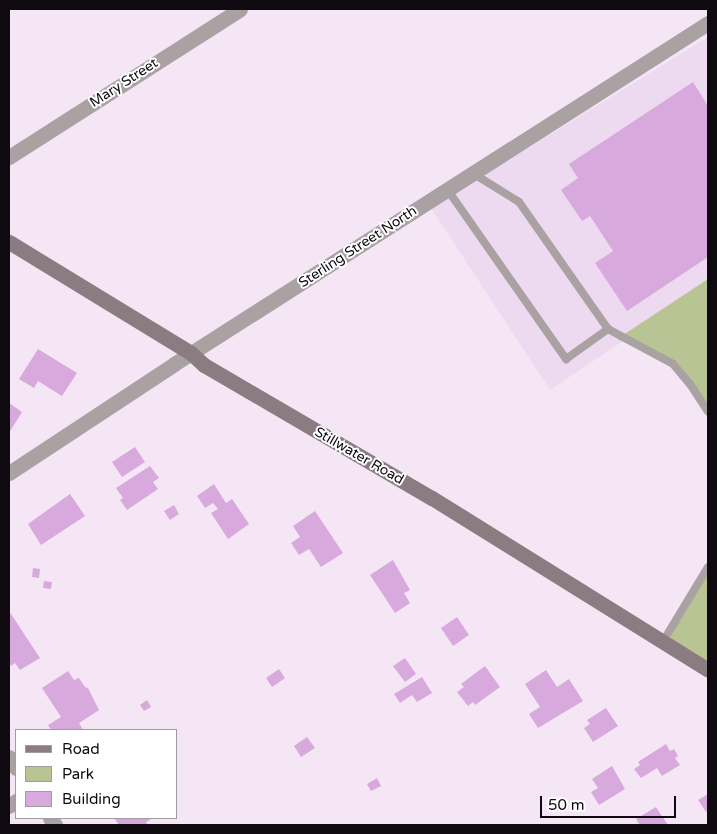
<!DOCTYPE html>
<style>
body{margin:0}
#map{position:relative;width:717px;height:834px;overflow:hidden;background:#f5e6f6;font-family:"Varela Round",sans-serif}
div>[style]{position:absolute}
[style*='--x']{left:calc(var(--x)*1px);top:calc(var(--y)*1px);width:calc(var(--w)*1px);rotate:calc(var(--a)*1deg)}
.built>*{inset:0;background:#eedaf0}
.green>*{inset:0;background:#b9c494}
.building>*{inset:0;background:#d8a9dc}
.service>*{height:8px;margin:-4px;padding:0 4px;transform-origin:4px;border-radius:4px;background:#aaa1a3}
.minor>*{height:15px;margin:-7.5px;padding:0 7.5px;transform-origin:7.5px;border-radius:7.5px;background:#aaa1a3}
.secondary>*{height:15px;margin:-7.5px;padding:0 7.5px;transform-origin:7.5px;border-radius:7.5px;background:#8a7c80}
span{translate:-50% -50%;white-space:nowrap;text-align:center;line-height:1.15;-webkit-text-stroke:4px #fff;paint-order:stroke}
.street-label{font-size:14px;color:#0f0a0f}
.frame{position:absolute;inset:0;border:10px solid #0f0a0f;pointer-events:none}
.legend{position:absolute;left:15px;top:729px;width:162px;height:90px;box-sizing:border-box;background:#fff;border:1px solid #9f9d9f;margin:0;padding:6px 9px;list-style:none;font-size:15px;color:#0f0a0f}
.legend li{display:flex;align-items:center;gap:10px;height:25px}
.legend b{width:25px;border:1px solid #9f9d9f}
.scale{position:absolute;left:540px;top:796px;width:136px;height:22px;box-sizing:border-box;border:2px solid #0f0a0f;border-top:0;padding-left:6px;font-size:15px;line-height:18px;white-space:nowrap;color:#0f0a0f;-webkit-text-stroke:4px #fff;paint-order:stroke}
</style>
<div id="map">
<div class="built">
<i style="clip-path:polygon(708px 37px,708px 391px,635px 333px,550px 390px,431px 208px)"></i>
</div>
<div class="green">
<i style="clip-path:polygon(708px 279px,708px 412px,673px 364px,617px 339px)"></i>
<i style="clip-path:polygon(708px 568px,708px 670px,662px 643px)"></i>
</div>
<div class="building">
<i style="clip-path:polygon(693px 82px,708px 106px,708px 257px,627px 311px,595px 263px,613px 251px,590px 216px,582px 221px,561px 190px,578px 178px,569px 164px)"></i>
<i style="clip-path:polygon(38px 349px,77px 373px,62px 396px,38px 381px,34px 388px,19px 379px)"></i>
<i style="clip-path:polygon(9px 403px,22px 412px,9px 433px)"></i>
<i style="clip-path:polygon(135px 447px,145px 462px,122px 477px,112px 462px)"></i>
<i style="clip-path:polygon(150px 466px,159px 478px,153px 482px,158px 489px,127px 510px,120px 500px,123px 498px,116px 488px)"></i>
<i style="clip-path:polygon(214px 484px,226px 503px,232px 499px,249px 524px,228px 539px,211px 513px,218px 509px,213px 503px,205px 508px,197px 496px)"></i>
<i style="clip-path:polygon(70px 494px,85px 516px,41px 545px,28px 524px)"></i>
<i style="clip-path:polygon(174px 505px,179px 514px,170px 520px,164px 511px)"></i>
<i style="clip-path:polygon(315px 511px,343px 553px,321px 567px,309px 549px,299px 555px,291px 543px,300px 537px,293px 526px)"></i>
<i style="clip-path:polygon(393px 560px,410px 590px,404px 593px,410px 603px,395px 613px,370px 575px)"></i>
<i style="clip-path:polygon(33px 568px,40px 569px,39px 578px,32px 577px)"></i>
<i style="clip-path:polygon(44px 581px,52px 582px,51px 589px,43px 588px)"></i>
<i style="clip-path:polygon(9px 611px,40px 658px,20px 670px,15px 663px,11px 666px,9px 662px)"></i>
<i style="clip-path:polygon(457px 617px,469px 635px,453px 646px,441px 628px)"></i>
<i style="clip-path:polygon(405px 658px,416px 674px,405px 682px,393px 666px)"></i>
<i style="clip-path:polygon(485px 666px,500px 687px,475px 705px,473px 702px,468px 706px,457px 692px,464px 687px,461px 684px)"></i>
<i style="clip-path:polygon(279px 669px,285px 678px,272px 687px,266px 678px)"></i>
<i style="clip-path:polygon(546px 670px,557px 687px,569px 679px,583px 701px,538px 728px,529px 714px,540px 707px,525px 684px)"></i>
<i style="clip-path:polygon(68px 671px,74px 680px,79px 678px,85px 687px,88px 688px,99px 710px,79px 723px,83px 730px,51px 730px,48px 725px,61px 717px,42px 688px)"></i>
<i style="clip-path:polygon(422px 677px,432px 693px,417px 702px,412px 695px,400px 703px,394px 694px)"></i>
<i style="clip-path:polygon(147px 700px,151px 707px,144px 711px,140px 705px)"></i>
<i style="clip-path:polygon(606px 708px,618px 726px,593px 742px,584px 728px,590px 724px,587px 720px)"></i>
<i style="clip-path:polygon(307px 737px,315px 748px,301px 757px,294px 746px)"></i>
<i style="clip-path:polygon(666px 744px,670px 751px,674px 749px,678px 756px,675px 758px,680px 765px,662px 776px,657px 768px,641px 778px,634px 769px,640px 765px,638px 762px)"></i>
<i style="clip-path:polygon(612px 766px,625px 789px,599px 805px,591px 792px,598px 788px,592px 779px)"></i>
<i style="clip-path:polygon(377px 778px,381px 786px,371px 791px,367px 784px)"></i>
<i style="clip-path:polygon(708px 794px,708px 810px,706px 812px,698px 800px)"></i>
<i style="clip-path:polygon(656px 807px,668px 825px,640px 825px,636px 819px)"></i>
<i style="clip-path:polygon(114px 818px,153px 818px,146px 822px,148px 825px,119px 825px)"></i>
</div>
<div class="service">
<i style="--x:447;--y:189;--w:208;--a:55"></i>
<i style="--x:566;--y:359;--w:52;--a:-35.5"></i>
<i style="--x:608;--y:329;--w:155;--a:-125"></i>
<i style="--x:519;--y:202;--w:53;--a:-148.1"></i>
<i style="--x:608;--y:329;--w:74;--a:28.3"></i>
<i style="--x:673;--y:364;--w:26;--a:50"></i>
<i style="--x:690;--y:384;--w:33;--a:57"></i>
<i style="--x:662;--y:643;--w:89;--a:-58.8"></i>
</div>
<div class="minor">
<i style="--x:9;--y:157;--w:274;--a:-32.6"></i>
<i style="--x:9;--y:473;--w:198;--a:-33.4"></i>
<i style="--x:174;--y:364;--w:634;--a:-32.56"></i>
<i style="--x:9;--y:757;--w:13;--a:58"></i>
<i style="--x:9;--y:806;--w:9;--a:-36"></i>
<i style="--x:50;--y:818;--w:9;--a:54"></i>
</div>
<div class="secondary">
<i style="--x:9;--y:242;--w:213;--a:31.4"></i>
<i style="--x:191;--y:353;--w:18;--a:43"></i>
<i style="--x:204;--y:365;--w:264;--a:30.3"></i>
<i style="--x:432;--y:498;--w:325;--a:31.9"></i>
</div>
<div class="street-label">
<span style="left:124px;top:83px;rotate:-33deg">Mary Street</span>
<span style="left:358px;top:247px;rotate:-33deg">Sterling Street North</span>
<span style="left:359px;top:456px;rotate:30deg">Stillwater Road</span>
</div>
<div class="frame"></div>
<ul class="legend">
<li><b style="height:6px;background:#8a7c80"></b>Road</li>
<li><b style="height:14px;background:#b9c494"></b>Park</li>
<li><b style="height:14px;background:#d8a9dc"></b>Building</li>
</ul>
<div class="scale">50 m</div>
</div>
